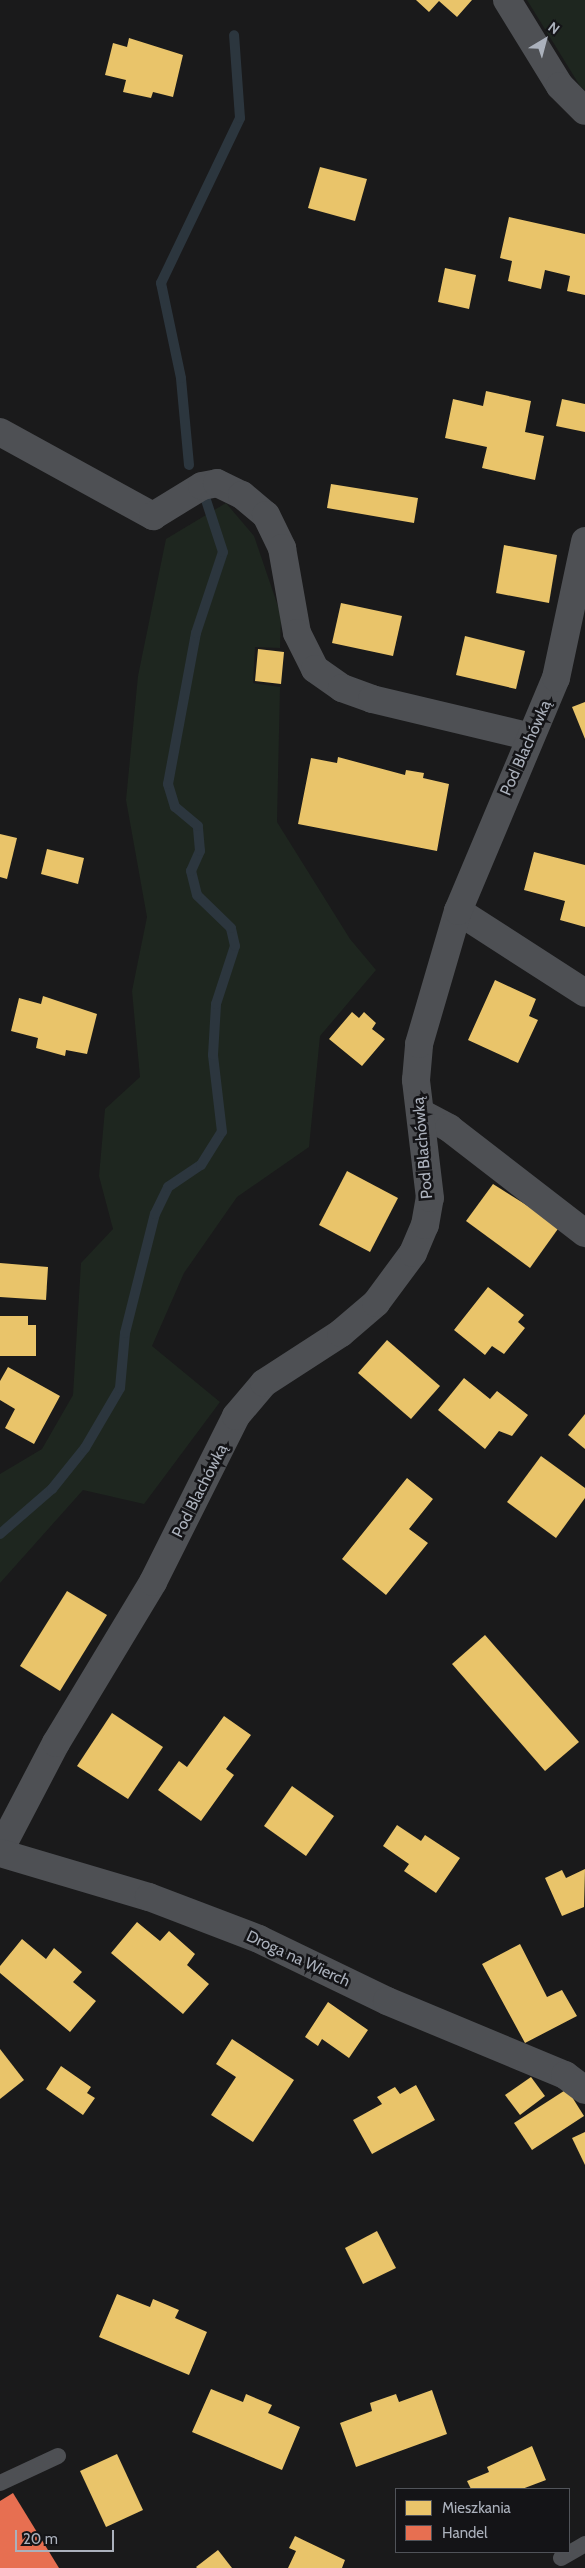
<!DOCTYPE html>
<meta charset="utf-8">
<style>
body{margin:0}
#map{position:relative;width:585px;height:2568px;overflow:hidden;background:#1a1a1b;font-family:Cabin,sans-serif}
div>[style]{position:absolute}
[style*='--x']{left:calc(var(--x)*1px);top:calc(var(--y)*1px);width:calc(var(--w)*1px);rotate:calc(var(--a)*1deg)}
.green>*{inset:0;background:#1e261f}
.homes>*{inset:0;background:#e9c46a}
.shops>*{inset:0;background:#e76f51}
.stream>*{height:10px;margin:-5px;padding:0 5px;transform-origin:5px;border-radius:5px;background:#2c363e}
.service>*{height:16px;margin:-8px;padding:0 8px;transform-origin:8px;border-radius:8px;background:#4e5054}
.minor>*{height:28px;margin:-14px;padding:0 14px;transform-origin:14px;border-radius:14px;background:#4e5054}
span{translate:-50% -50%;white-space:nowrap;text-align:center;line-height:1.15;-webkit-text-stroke:5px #141417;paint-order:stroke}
.street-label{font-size:16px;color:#abb1bc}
.legend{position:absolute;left:395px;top:2488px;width:175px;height:65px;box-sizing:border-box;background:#141417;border:1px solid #505359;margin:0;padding:6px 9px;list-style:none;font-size:15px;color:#abb1bc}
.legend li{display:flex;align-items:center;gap:10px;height:25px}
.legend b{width:25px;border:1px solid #505359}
.north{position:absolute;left:520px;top:15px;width:50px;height:50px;-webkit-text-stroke:4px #141417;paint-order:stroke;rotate:37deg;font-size:14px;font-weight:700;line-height:20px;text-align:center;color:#abb1bc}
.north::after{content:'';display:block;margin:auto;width:18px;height:22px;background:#abb1bc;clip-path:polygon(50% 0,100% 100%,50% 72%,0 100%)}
.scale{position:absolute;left:15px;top:2530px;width:99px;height:22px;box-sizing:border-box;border:2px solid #abb1bc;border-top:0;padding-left:6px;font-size:15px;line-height:18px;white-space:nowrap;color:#abb1bc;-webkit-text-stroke:4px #141417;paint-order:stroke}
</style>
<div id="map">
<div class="green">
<i style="clip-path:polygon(527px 0,585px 0,585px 90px,580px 86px)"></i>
<i style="clip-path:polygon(226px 503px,254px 536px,281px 615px,280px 648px,255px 647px,253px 683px,280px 687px,277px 822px,350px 939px,376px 970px,320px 1036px,309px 1147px,237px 1197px,184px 1273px,152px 1346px,220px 1402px,144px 1504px,83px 1490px,0 1583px,0 1474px,42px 1449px,73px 1395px,81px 1263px,113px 1229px,99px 1176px,105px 1109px,140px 1077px,132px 991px,147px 917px,126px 800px,138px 676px,166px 539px)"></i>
</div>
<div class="homes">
<i style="clip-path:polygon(416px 0,472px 0,457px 17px,439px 1px,429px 12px)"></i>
<i style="clip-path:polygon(129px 38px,183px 55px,173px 97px,153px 92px,151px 98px,123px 92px,126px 80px,105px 75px,113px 43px,127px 47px)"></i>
<i style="clip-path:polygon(320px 167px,367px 179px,355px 221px,308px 208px)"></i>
<i style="clip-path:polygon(509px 217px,585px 234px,585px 295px,567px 291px,570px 276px,545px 270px,541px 289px,508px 281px,512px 261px,500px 258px)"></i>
<i style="clip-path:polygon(445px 268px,476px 275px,469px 309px,438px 302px)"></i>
<i style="clip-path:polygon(486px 391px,531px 401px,525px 432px,544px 436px,535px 480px,482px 468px,487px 447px,445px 438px,453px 399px,483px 406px)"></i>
<i style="clip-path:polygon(562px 399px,585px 404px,585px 432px,556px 426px)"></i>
<i style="clip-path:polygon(331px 484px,418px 498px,414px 523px,327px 508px)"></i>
<i style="clip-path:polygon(504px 545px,557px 555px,549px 603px,496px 593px)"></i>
<i style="clip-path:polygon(341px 603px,402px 616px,393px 656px,332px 643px)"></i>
<i style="clip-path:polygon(465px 636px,525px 651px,516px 689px,456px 675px)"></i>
<i style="clip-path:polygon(258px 649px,284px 652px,281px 684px,255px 681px)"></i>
<i style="clip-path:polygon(585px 702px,585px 739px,572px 707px)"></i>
<i style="clip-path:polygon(338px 757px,405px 775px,406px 770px,424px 773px,423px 778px,449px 784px,437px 851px,298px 824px,311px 758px,337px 763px)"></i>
<i style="clip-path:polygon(0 834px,17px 838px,7px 879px,0 877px)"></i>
<i style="clip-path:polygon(47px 849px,84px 858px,78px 884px,41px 874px)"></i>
<i style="clip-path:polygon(534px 852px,585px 865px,585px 927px,560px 920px,565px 901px,524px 890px)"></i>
<i style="clip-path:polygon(495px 980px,536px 999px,529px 1016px,538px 1020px,518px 1063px,468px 1040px)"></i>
<i style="clip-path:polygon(43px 996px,97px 1014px,87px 1054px,66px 1050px,65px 1056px,36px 1048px,38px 1038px,11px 1031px,19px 998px,41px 1004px)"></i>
<i style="clip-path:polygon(352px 1012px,359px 1018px,364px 1012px,376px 1023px,372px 1029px,385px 1039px,362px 1066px,329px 1039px)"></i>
<i style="clip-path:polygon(347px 1171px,398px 1198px,370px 1252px,319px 1225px)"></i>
<i style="clip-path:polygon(493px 1184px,560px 1226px,530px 1268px,466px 1221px)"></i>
<i style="clip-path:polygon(0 1263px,48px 1267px,46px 1300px,0 1297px)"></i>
<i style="clip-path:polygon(488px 1287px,524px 1315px,518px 1322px,525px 1328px,504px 1354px,492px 1346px,485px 1355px,454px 1330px)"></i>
<i style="clip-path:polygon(0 1316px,28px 1316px,28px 1325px,36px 1325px,36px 1356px,0 1356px)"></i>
<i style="clip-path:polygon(387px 1340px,440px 1386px,411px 1419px,358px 1373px)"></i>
<i style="clip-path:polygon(8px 1367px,60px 1396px,34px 1444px,5px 1428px,15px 1409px,0 1400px,0 1381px)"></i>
<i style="clip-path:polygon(464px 1378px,490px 1399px,497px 1391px,528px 1415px,512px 1436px,499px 1431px,485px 1449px,438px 1410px)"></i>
<i style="clip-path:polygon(585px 1414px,585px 1449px,568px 1435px)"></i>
<i style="clip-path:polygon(541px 1456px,585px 1488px,585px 1498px,556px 1538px,507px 1502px)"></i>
<i style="clip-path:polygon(407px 1478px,433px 1499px,409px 1529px,428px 1543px,386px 1595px,342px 1559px)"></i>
<i style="clip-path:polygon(67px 1591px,107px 1615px,60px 1691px,20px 1666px)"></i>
<i style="clip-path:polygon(485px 1635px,579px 1742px,545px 1771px,452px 1664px)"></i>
<i style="clip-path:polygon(112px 1713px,163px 1747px,128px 1799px,77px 1766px)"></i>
<i style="clip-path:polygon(224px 1716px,251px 1735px,226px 1769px,234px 1775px,201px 1821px,158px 1790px,179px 1761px,187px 1767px)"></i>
<i style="clip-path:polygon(292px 1786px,334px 1816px,306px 1856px,264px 1826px)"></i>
<i style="clip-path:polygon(397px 1825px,421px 1841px,425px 1835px,460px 1858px,436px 1893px,404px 1871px,409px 1864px,383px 1846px)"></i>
<i style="clip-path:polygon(585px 1869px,584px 1907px,562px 1916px,545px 1878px,562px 1870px,566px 1878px)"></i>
<i style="clip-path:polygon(137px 1922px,160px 1941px,169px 1931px,195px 1954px,187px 1965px,209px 1984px,183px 2014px,111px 1953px)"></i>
<i style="clip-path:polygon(22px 1939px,46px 1959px,54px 1948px,82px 1972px,73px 1982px,96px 2001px,70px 2032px,0 1973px,0 1966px)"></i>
<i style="clip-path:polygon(520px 1944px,547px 1997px,562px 1990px,577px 2016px,525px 2043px,482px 1964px)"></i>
<i style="clip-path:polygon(328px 2002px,368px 2030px,349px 2058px,322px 2039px,318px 2046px,305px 2037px)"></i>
<i style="clip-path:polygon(232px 2039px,294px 2080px,253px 2142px,211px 2115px,236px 2077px,216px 2064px)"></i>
<i style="clip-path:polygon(0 2049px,24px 2080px,0 2099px)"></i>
<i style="clip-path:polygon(61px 2066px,91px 2087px,87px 2093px,95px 2098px,83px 2115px,46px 2089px)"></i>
<i style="clip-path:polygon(531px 2077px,545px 2096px,520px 2115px,505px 2095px)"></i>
<i style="clip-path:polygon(416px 2085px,435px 2120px,372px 2154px,353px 2120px,382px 2104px,377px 2097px,395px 2087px,400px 2094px)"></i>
<i style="clip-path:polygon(567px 2089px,584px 2116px,532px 2150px,514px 2123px)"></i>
<i style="clip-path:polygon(585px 2132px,585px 2165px,572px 2138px)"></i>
<i style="clip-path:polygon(377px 2231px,396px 2268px,363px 2284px,345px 2248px)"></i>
<i style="clip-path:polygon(117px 2294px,150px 2307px,153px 2299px,179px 2310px,175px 2318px,207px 2332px,189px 2375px,99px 2337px)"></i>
<i style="clip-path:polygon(211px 2389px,243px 2402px,246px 2394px,272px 2405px,268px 2413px,300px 2427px,282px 2470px,192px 2432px)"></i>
<i style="clip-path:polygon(432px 2390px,447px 2434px,356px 2467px,340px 2423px,372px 2411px,370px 2403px,396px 2394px,399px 2402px)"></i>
<i style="clip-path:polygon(532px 2446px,546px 2480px,522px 2489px,471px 2489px,467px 2481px,489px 2472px,487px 2467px)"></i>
<i style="clip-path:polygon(117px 2454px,143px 2510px,106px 2527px,80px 2471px)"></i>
<i style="clip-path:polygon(295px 2536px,345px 2560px,342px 2568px,288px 2568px,296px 2551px,289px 2548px)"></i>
<i style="clip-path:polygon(218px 2550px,232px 2568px,197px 2568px,196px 2567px)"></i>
</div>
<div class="shops">
<i style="clip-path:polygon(13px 2493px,59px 2568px,0 2568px,0 2501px)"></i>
</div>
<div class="stream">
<i style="--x:189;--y:465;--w:87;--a:-95.3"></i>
<i style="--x:181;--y:378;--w:97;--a:-101.9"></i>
<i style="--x:161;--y:283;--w:183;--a:-64.4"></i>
<i style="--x:240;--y:118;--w:83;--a:-94.1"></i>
<i style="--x:0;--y:1534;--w:69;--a:-40.9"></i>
<i style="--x:52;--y:1489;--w:53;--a:-51.2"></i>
<i style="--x:85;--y:1448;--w:69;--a:-59.7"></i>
<i style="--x:120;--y:1388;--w:55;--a:-84.8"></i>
<i style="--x:125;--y:1333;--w:123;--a:-75.9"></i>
<i style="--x:155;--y:1214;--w:30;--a:-64"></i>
<i style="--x:168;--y:1187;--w:40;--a:-34"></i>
<i style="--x:201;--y:1165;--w:39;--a:-58"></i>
<i style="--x:222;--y:1132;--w:78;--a:-96.7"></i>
<i style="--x:213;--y:1055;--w:51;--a:-86.6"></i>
<i style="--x:216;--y:1004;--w:61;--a:-71.9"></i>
<i style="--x:235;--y:946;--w:18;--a:-103"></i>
<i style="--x:231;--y:928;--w:47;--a:-135.9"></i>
<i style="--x:197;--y:895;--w:25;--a:-104"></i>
<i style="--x:191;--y:871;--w:22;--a:-66"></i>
<i style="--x:200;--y:851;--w:25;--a:-95"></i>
<i style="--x:198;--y:826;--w:30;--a:-140"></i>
<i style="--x:175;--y:807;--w:24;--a:-107"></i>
<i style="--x:168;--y:784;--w:154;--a:-79.5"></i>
<i style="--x:196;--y:633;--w:85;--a:-71.6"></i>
<i style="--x:223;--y:552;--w:55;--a:-108.1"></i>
</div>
<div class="service">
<i style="--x:0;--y:2483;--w:64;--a:-25"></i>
<i style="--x:561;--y:2558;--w:28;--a:-30"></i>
</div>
<div class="minor">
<i style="--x:507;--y:0;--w:101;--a:58.4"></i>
<i style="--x:560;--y:86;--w:35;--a:45"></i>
<i style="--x:0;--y:432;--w:175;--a:28.8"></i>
<i style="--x:153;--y:516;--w:57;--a:-31.5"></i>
<i style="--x:202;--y:486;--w:15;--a:-11"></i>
<i style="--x:217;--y:483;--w:28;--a:26"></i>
<i style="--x:242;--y:495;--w:31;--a:40"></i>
<i style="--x:266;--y:515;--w:37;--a:64"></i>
<i style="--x:282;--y:548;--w:86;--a:80"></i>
<i style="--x:297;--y:633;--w:40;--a:63.4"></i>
<i style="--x:315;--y:669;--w:33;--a:35"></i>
<i style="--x:342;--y:688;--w:32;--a:20"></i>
<i style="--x:372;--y:699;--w:163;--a:13.4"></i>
<i style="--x:458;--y:911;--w:151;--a:32.8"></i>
<i style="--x:423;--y:1114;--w:30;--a:28"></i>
<i style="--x:449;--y:1128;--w:172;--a:37.7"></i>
<i style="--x:0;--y:1850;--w:121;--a:-62.4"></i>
<i style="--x:56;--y:1743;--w:188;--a:-58.9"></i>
<i style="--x:153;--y:1582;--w:186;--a:-63.4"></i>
<i style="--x:236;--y:1416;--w:43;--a:-49.7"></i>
<i style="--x:264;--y:1383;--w:92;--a:-33"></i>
<i style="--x:341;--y:1333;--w:46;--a:-40.6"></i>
<i style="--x:376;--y:1303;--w:62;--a:-53.5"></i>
<i style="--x:413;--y:1253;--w:30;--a:-67"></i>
<i style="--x:425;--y:1225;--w:27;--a:-80"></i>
<i style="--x:430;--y:1198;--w:119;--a:-96.8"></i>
<i style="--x:416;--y:1080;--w:36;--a:-85"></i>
<i style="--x:419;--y:1044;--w:139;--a:-73.7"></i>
<i style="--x:458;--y:911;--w:253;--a:-67.2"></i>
<i style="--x:556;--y:678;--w:140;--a:-78"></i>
<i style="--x:0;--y:1853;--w:155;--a:16.5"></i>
<i style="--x:149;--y:1897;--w:118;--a:20.9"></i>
<i style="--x:259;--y:1939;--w:142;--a:25.8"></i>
<i style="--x:387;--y:2001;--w:193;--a:22.6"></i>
<i style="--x:565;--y:2075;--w:25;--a:37"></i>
</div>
<div class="street-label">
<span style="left:526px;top:748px;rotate:-66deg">Pod Blachówką</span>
<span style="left:423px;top:1148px;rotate:-95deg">Pod Blachówką</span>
<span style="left:200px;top:1491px;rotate:-63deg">Pod Blachówką</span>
<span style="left:298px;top:1959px;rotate:25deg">Droga na Wierch</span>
</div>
<ul class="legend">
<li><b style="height:14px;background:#e9c46a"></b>Mieszkania</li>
<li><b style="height:14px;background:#e76f51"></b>Handel</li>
</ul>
<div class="north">N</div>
<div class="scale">20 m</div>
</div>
